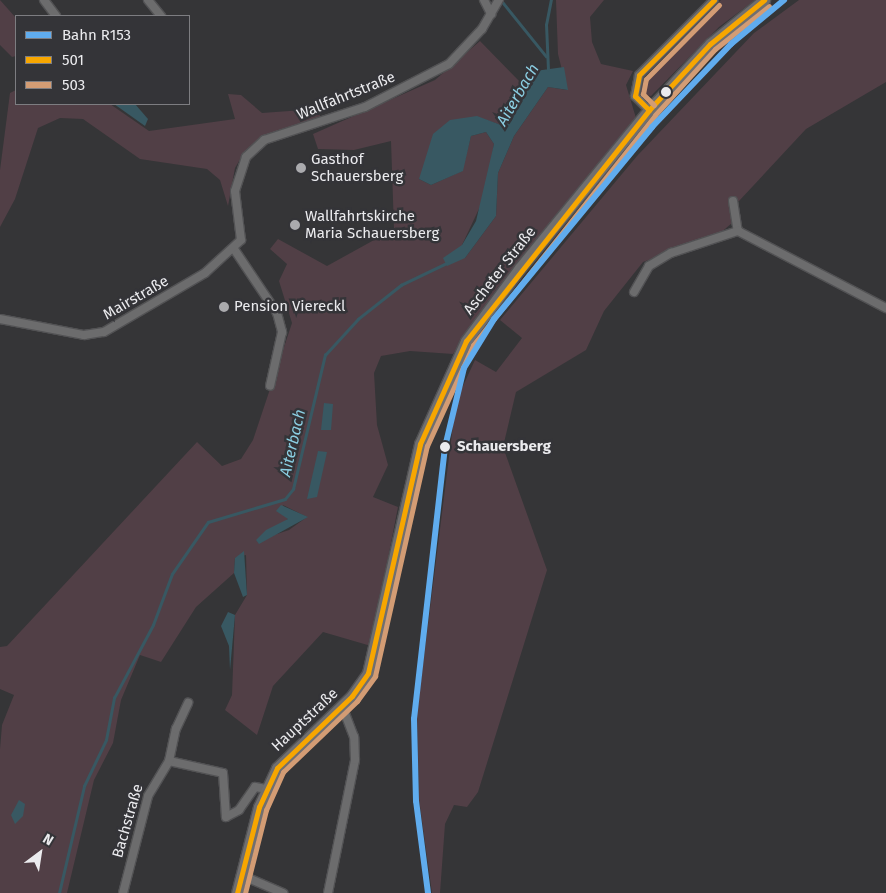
<!DOCTYPE html>
<meta charset="utf-8">
<style>
body{margin:0}
#map{position:relative;width:886px;height:893px;overflow:hidden;background:#353537;font-family:"Fira Sans",sans-serif}
div>[style]{position:absolute}
[style*='--x']{left:calc(var(--x)*1px);top:calc(var(--y)*1px);width:calc(var(--w)*1px);rotate:calc(var(--a)*1deg)}
.green>*{inset:0;background:#513f46}
.water>*{inset:0;background:#385862}
.stream>*{height:2.5px;margin:-1.25px;padding:0 1.25px;transform-origin:1.25px;border-radius:1.25px;background:#385862}
.roads{filter:drop-shadow(1px 0 #525254) drop-shadow(-1px 0 #525254) drop-shadow(0 1px #525254) drop-shadow(0 -1px #525254)}
.minor>*{height:8px;margin:-4px;padding:0 4px;transform-origin:4px;border-radius:4px;background:#6c6c6d}
.secondary>*{height:11px;margin:-5.5px;padding:0 5.5px;transform-origin:5.5px;border-radius:5.5px;background:#706f70}
.bus-1>*{height:5px;margin:-2.5px;padding:0 2.5px;transform-origin:2.5px;border-radius:2.5px;background:#f7a600}
.bus-2>*{height:5px;margin:-2.5px;padding:0 2.5px;transform-origin:2.5px;border-radius:2.5px;background:#d39c74}
.rail-1>*{height:6px;margin:-3px;padding:0 3px;transform-origin:3px;border-radius:3px;background:#60acee}
.dots>*{width:14px;height:14px;translate:-50% -50%;box-sizing:border-box;border:2px solid #343438;border-radius:50%}
span{translate:-50% -50%;white-space:nowrap;text-align:center;line-height:1.15;-webkit-text-stroke:5px #343438;paint-order:stroke}
.street-label{font-size:15px;color:#ebebee}
.poi-label{font-size:15px;color:#ebebee}
.left{translate:0 -50%;text-align:left}
.stop-label{font-size:15px;color:#ebebee;font-weight:700}
.water-label{font-size:16px;color:#8bcee2;font-style:italic}
.legend{position:absolute;left:15px;top:15px;width:175px;height:90px;box-sizing:border-box;background:#343438;border:1px solid #7d7d81;margin:0;padding:6px 9px;list-style:none;font-size:15px;color:#ebebee}
.legend li{display:flex;align-items:center;gap:10px;height:25px}
.legend b{width:25px;border:1px solid #7d7d81}
.north{position:absolute;left:15px;top:828px;width:50px;height:50px;-webkit-text-stroke:4px #343438;paint-order:stroke;rotate:31deg;font-size:14px;font-weight:700;line-height:20px;text-align:center;color:#ebebee}
.north::after{content:'';display:block;margin:auto;width:18px;height:22px;background:#ebebee;clip-path:polygon(50% 0,100% 100%,50% 72%,0 100%)}
</style>
<div id="map">
<div class="green">
<i style="clip-path:polygon(0 0,16px 18px,16px 56px,12px 57px,0 45px)"></i>
<i style="clip-path:polygon(evenodd,556px 0,604px 0,590px 17px,592px 42px,601px 64px,633px 71px,626px 85px,636px 118px,498px 287px,453px 354px,410px 351px,381px 356px,374px 373px,377px 425px,388px 465px,373px 497px,398px 507px,371px 646px,323px 632px,273px 686px,257px 735px,225px 710px,232px 695px,235px 615px,247px 595px,246px 555px,235px 558px,234px 573px,196px 607px,161px 662px,140px 655px,121px 700px,113px 743px,94px 780px,67px 893px,0 893px,0 749px,2px 725px,14px 695px,0 689px,0 647px,7px 646px,197px 442px,222px 466px,241px 459px,253px 440px,292px 323px,279px 281px,287px 264px,270px 249px,278px 239px,327px 266px,394px 229px,391px 141px,354px 150px,318px 149px,313px 134px,435px 80px,480px 41px,524px 86px,516px 111px,501px 125px,477px 117px,419px 179px,431px 185px,462px 171px,471px 136px,486px 132px,494px 144px,485px 196px,462px 245px,465px 258px,496px 216px,498px 173px,514px 136px,548px 87px,567px 90px,558px 54px,556px 0,283px 505px,307px 517px,289px 530px,256px 541px,288px 519px,283px 505px)"></i>
<i style="clip-path:polygon(721px 0,755px 0,719px 27px,651px 96px,641px 94px,641px 83px)"></i>
<i style="clip-path:polygon(799px 0,886px 0,886px 82px,806px 129px,739px 201px,730px 202px,732px 223px,718px 235px,643px 262px,604px 311px,586px 350px,516px 392px,503px 447px,547px 570px,478px 792px,467px 807px,454px 805px,445px 824px,440px 893px,432px 893px,419px 799px,417px 713px,456px 401px,475px 360px,496px 372px,522px 338px,500px 320px,637px 156px,754px 33px)"></i>
<i style="clip-path:polygon(16px 90px,16px 104px,110px 104px,149px 131px,235px 119px,228px 94px,241px 95px,262px 113px,317px 109px,322px 120px,257px 140px,245px 151px,235px 168px,228px 206px,220px 180px,207px 169px,140px 159px,83px 119px,60px 118px,38px 128px,15px 199px,0 227px,0 170px,10px 93px)"></i>
</div>
<div class="water">
<i style="clip-path:polygon(564px 67px,568px 90px,548px 87px,514px 136px,498px 173px,496px 216px,465px 258px,447px 266px,443px 258px,462px 245px,476px 221px,494px 144px,486px 132px,471px 136px,463px 171px,431px 185px,419px 179px,433px 134px,450px 120px,477px 116px,501px 125px,516px 111px,528px 72px)"></i>
<i style="clip-path:polygon(114px 104px,135px 104px,148px 119px,145px 126px)"></i>
<i style="clip-path:polygon(324px 403px,333px 404px,331px 430px,321px 430px)"></i>
<i style="clip-path:polygon(318px 451px,327px 452px,317px 497px,307px 499px)"></i>
<i style="clip-path:polygon(281px 505px,308px 517px,259px 544px,256px 540px,266px 530px,288px 519px,276px 511px)"></i>
<i style="clip-path:polygon(244px 551px,247px 595px,243px 597px,234px 573px,235px 558px)"></i>
<i style="clip-path:polygon(228px 612px,235px 615px,230px 670px,229px 646px,221px 626px)"></i>
<i style="clip-path:polygon(19px 800px,25px 804px,23px 816px,15px 824px,11px 815px)"></i>
</div>
<div class="stream">
<i style="--x:501;--y:0;--w:72;--a:51.2"></i>
<i style="--x:548;--y:70;--w:45;--a:-92.5"></i>
<i style="--x:546;--y:25;--w:25;--a:-79"></i>
<i style="--x:59;--y:893;--w:110;--a:-76.8"></i>
<i style="--x:84;--y:786;--w:51;--a:-64.4"></i>
<i style="--x:106;--y:740;--w:43;--a:-79.2"></i>
<i style="--x:114;--y:698;--w:83;--a:-61.9"></i>
<i style="--x:153;--y:625;--w:54;--a:-69.6"></i>
<i style="--x:172;--y:574;--w:63;--a:-55.3"></i>
<i style="--x:208;--y:522;--w:80;--a:-16.6"></i>
<i style="--x:285;--y:499;--w:13;--a:-51"></i>
<i style="--x:293;--y:489;--w:138;--a:-76.6"></i>
<i style="--x:325;--y:355;--w:49;--a:-47.5"></i>
<i style="--x:358;--y:319;--w:55;--a:-38.3"></i>
<i style="--x:401;--y:285;--w:51;--a:-25.6"></i>
</div>
<div class="roads">
<div class="minor">
<i style="--x:44;--y:0;--w:20;--a:53"></i>
<i style="--x:148;--y:0;--w:21;--a:51"></i>
<i style="--x:484;--y:0;--w:16;--a:63"></i>
<i style="--x:649;--y:110;--w:20;--a:-135"></i>
<i style="--x:635;--y:96;--w:21;--a:-79"></i>
<i style="--x:639;--y:75;--w:106;--a:-45"></i>
<i style="--x:733;--y:201;--w:30;--a:81"></i>
<i style="--x:738;--y:231;--w:167;--a:27.5"></i>
<i style="--x:234;--y:249;--w:77;--a:56.1"></i>
<i style="--x:277;--y:313;--w:20;--a:75"></i>
<i style="--x:282;--y:332;--w:55;--a:102.5"></i>
<i style="--x:634;--y:292;--w:30;--a:-60"></i>
<i style="--x:649;--y:266;--w:26;--a:-31"></i>
<i style="--x:671;--y:253;--w:71;--a:-18.2"></i>
<i style="--x:0;--y:319;--w:86;--a:10.8"></i>
<i style="--x:84;--y:335;--w:20;--a:-9"></i>
<i style="--x:104;--y:332;--w:117;--a:-30.3"></i>
<i style="--x:205;--y:273;--w:49;--a:-42.5"></i>
<i style="--x:241;--y:240;--w:49;--a:-97"></i>
<i style="--x:235;--y:191;--w:36;--a:-72"></i>
<i style="--x:246;--y:157;--w:25;--a:-43"></i>
<i style="--x:264;--y:140;--w:106;--a:-18.1"></i>
<i style="--x:365;--y:107;--w:94;--a:-27.1"></i>
<i style="--x:449;--y:64;--w:48;--a:-46.7"></i>
<i style="--x:482;--y:29;--w:34;--a:-60"></i>
<i style="--x:169;--y:761;--w:55;--a:12.5"></i>
<i style="--x:223;--y:773;--w:44;--a:86.1"></i>
<i style="--x:226;--y:817;--w:15;--a:-28"></i>
<i style="--x:239;--y:810;--w:28;--a:-55"></i>
<i style="--x:255;--y:787;--w:11;--a:10"></i>
<i style="--x:241;--y:875;--w:46;--a:23.2"></i>
<i style="--x:123;--y:893;--w:100;--a:-75.5"></i>
<i style="--x:148;--y:796;--w:41;--a:-59"></i>
<i style="--x:169;--y:761;--w:33;--a:-78"></i>
<i style="--x:176;--y:729;--w:29;--a:-65"></i>
<i style="--x:328;--y:893;--w:136;--a:-78.5"></i>
<i style="--x:355;--y:760;--w:23;--a:-92"></i>
<i style="--x:354;--y:737;--w:33;--a:-111"></i>
</div>
<div class="secondary">
<i style="--x:237;--y:893;--w:89;--a:-75.7"></i>
<i style="--x:259;--y:807;--w:43;--a:-65.2"></i>
<i style="--x:277;--y:768;--w:104;--a:-43.8"></i>
<i style="--x:352;--y:696;--w:28;--a:-55"></i>
<i style="--x:368;--y:673;--w:235;--a:-77.2"></i>
<i style="--x:420;--y:444;--w:113;--a:-65.9"></i>
<i style="--x:466;--y:341;--w:91;--a:-53.5"></i>
<i style="--x:520;--y:268;--w:204;--a:-50.8"></i>
<i style="--x:649;--y:110;--w:90;--a:-47.3"></i>
<i style="--x:710;--y:44;--w:70;--a:-39.2"></i>
</div>
</div>
<div class="bus-1">
<i style="--x:649;--y:110;--w:20;--a:-135"></i>
<i style="--x:635;--y:96;--w:21;--a:-79"></i>
<i style="--x:639;--y:75;--w:106;--a:-45"></i>
<i style="--x:237;--y:893;--w:89;--a:-75.7"></i>
<i style="--x:259;--y:807;--w:43;--a:-65.2"></i>
<i style="--x:277;--y:768;--w:104;--a:-43.8"></i>
<i style="--x:352;--y:696;--w:28;--a:-55"></i>
<i style="--x:368;--y:673;--w:235;--a:-77.2"></i>
<i style="--x:420;--y:444;--w:113;--a:-65.9"></i>
<i style="--x:466;--y:341;--w:295;--a:-51.6"></i>
<i style="--x:649;--y:110;--w:90;--a:-47.3"></i>
<i style="--x:710;--y:44;--w:70;--a:-39.2"></i>
</div>
<div class="bus-2">
<i style="--x:654;--y:105;--w:16;--a:-135"></i>
<i style="--x:643;--y:94;--w:15;--a:-79"></i>
<i style="--x:646;--y:79;--w:104;--a:-45.4"></i>
<i style="--x:245;--y:893;--w:86;--a:-75.8"></i>
<i style="--x:266;--y:810;--w:42;--a:-65.9"></i>
<i style="--x:283;--y:772;--w:103;--a:-43.8"></i>
<i style="--x:357;--y:701;--w:31;--a:-54"></i>
<i style="--x:375;--y:676;--w:236;--a:-77.3"></i>
<i style="--x:427;--y:446;--w:111;--a:-65.5"></i>
<i style="--x:473;--y:345;--w:293;--a:-51.6"></i>
<i style="--x:655;--y:115;--w:89;--a:-47.7"></i>
<i style="--x:715;--y:49;--w:69;--a:-38.5"></i>
</div>
<div class="rail-1">
<i style="--x:428;--y:893;--w:93;--a:-97.4"></i>
<i style="--x:416;--y:801;--w:82;--a:-91.4"></i>
<i style="--x:414;--y:719;--w:274;--a:-83.5"></i>
<i style="--x:445;--y:447;--w:81;--a:-76.5"></i>
<i style="--x:464;--y:368;--w:57;--a:-58.5"></i>
<i style="--x:494;--y:319;--w:249;--a:-50.5"></i>
<i style="--x:652;--y:127;--w:115;--a:-46.4"></i>
<i style="--x:731;--y:44;--w:69;--a:-39.7"></i>
</div>
<div class="dots">
<i style="left:666px;top:92px;background:#ebebee"></i>
<i style="left:301px;top:168px;background:#ababae"></i>
<i style="left:295px;top:225px;background:#ababae"></i>
<i style="left:224px;top:307px;background:#ababae"></i>
<i style="left:445px;top:447px;background:#ebebee"></i>
</div>
<div class="street-label">
<span style="left:346px;top:96px;rotate:-22deg">Wallfahrtstraße</span>
<span style="left:500px;top:271px;rotate:-52deg">Ascheter Straße</span>
<span style="left:136px;top:298px;rotate:-30deg">Mairstraße</span>
<span style="left:305px;top:720px;rotate:-43deg">Hauptstraße</span>
<span style="left:128px;top:821px;rotate:-74deg">Bachstraße</span>
</div>
<div class="poi-label">
<span class="left" style="left:311px;top:168px">Gasthof<br>Schauersberg</span>
<span class="left" style="left:305px;top:225px">Wallfahrtskirche<br>Maria Schauersberg</span>
<span class="left" style="left:234px;top:307px">Pension Viereckl</span>
</div>
<div class="stop-label">
<span class="left" style="left:457px;top:447px">Schauersberg</span>
</div>
<div class="water-label">
<span style="left:518px;top:95px;rotate:-60deg">Aiterbach</span>
<span style="left:293px;top:443px;rotate:-77deg">Aiterbach</span>
</div>
<ul class="legend">
<li><b style="height:6px;background:#60acee"></b>Bahn R153</li>
<li><b style="height:6px;background:#f7a600"></b>501</li>
<li><b style="height:6px;background:#d39c74"></b>503</li>
</ul>
<div class="north">N</div>
</div>
